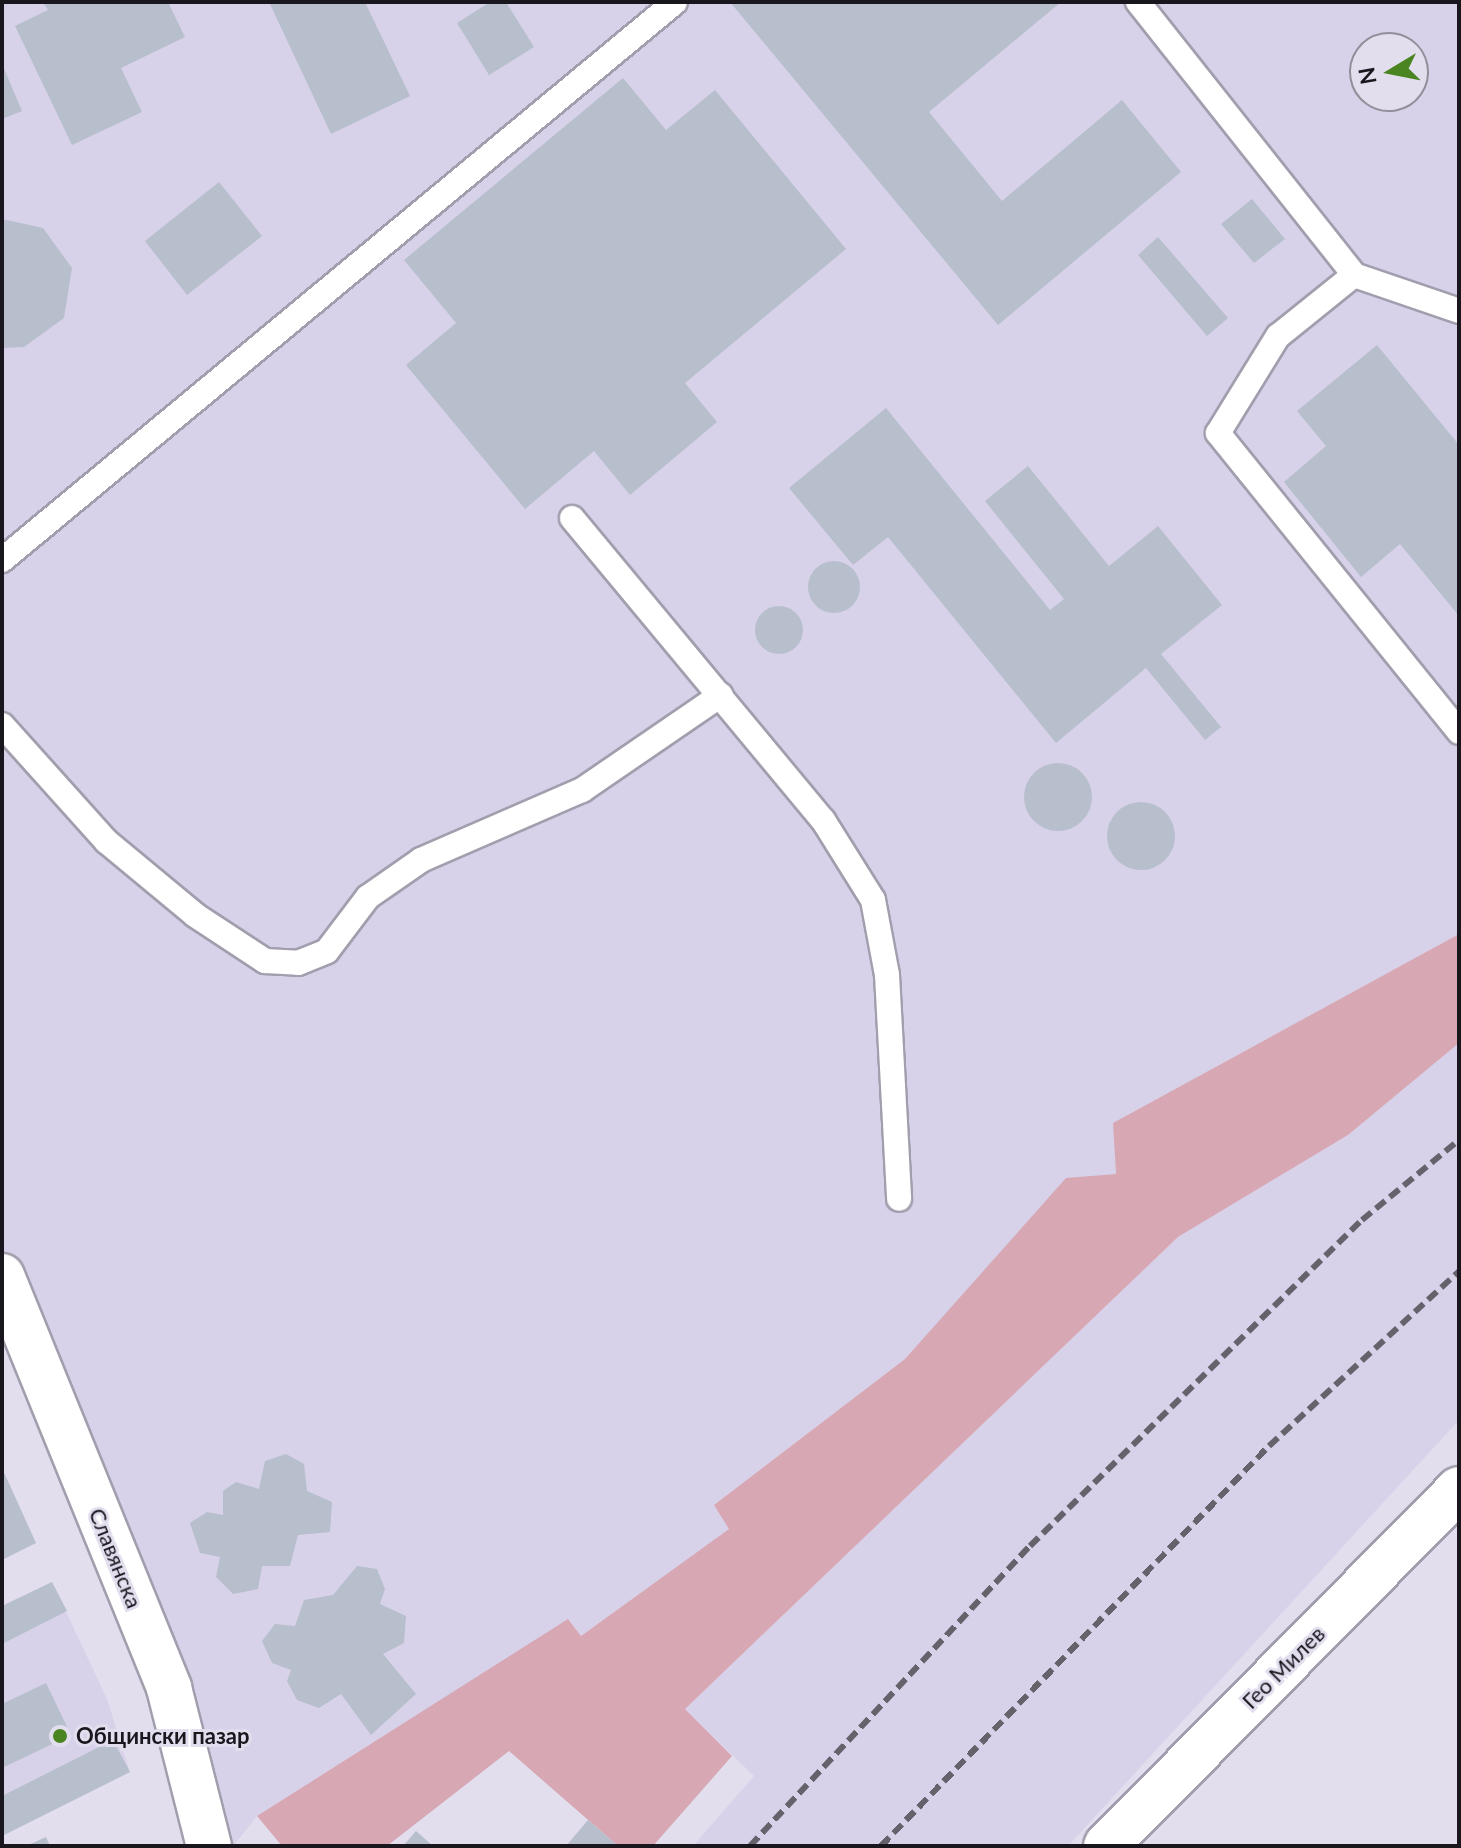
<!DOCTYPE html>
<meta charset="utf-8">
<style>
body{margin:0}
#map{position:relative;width:1461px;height:1848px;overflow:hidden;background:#e2deee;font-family:Lato,sans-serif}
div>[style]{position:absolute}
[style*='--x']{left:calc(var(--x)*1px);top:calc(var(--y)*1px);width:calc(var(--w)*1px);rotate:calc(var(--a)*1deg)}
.built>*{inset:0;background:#d7d2e9}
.green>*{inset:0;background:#d7a8b4}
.building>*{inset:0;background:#b7becc}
.round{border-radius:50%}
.roads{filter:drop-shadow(2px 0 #a29ead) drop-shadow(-2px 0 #a29ead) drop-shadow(0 2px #a29ead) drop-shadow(0 -2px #a29ead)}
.service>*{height:24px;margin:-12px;padding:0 12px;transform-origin:12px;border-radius:12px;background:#fff}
.minor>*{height:44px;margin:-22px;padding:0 22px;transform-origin:22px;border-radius:22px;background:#fff}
.tertiary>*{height:44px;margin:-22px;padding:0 22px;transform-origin:22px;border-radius:22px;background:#fff}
.rail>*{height:6px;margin-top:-3px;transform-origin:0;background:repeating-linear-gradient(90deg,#65626c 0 12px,transparent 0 18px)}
.dots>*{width:22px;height:22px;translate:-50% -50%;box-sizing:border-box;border:4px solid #e2deee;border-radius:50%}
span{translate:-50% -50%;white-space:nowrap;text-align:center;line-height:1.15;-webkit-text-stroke:6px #e2deee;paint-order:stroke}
.street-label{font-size:22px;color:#19171d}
.poi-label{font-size:22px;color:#19171d;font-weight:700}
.left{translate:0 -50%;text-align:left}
.frame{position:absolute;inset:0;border:4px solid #19171d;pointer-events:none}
.north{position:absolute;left:1349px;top:32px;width:80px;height:80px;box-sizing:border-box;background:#e2deee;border:2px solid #928e9a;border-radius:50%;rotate:260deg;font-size:22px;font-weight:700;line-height:32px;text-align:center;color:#19171d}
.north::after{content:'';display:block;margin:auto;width:28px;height:36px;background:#4a8522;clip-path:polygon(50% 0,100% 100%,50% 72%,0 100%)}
</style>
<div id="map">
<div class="built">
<i style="clip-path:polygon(evenodd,2px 2px,1459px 2px,1459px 934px,1114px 1123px,1116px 1174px,963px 1300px,905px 1359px,714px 1505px,730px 1529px,581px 1636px,569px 1620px,257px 1816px,233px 1846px,209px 1846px,2px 1276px,2px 2px,1365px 48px,1413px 48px,1413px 96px,1365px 96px,1365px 48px)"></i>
<i style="clip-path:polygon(1459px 1043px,1459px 1420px,1068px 1846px,693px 1846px,754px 1776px,685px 1709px,1178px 1237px,1348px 1135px)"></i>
<i style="clip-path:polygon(52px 1582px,107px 1699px,130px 1772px,2px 1836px,2px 1606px)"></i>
</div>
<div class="green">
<i style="clip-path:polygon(1459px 934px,1459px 1043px,1348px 1135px,1178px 1237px,685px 1709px,732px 1756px,653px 1846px,618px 1846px,509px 1751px,387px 1846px,282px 1846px,257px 1816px,568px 1619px,581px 1636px,729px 1529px,714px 1505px,905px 1359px,1066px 1178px,1116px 1174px,1113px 1123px)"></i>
</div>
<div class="building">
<i style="clip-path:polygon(43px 2px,168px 2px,185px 37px,121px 68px,142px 112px,72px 145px,15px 26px,48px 10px)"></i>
<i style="clip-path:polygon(269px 2px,365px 2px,410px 96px,331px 134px)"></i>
<i style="clip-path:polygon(490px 2px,506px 2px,534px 47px,489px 75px,457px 23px)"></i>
<i style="clip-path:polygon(730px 2px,1061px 2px,929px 112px,1002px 201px,1122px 100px,1181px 172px,998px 325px)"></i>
<i style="clip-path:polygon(2px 64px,22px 111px,2px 119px)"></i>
<i style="clip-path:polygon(623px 78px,666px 130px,715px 90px,846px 249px,685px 383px,717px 422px,630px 495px,594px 451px,525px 509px,406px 365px,456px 323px,404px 260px)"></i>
<i style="clip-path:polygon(219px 182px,262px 236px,187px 295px,145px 241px)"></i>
<i style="clip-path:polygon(1252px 199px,1285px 239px,1254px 263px,1221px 224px)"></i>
<i style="clip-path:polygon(2px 219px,43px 228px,72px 268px,64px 318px,24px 347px,2px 348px)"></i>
<i style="clip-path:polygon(1158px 237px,1228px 318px,1207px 336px,1138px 255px)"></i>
<i style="clip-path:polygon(1377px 345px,1459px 445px,1459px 616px,1400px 544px,1361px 577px,1284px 482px,1326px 446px,1297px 411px)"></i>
<i style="clip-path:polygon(886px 408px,1050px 610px,1064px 599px,985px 501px,1028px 466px,1109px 566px,1158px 526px,1222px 605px,1161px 654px,1221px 727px,1205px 740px,1146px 668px,1056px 743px,888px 537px,853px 565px,789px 488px)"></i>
<i class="round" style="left:808px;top:561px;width:52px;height:52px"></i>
<i class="round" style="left:755px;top:606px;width:48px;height:48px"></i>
<i class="round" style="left:1024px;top:763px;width:68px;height:68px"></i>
<i class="round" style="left:1107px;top:802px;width:68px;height:68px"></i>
<i style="clip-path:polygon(286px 1454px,304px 1464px,307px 1491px,332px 1502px,330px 1532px,298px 1535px,290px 1566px,262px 1566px,258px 1589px,233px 1594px,216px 1577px,220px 1557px,200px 1553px,190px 1523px,207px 1512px,223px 1515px,223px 1491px,236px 1482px,259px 1489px,265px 1461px)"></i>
<i style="clip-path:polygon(2px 1468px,36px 1543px,2px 1560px)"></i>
<i style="clip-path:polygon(357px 1566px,377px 1569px,385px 1589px,380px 1604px,406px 1616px,404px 1643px,383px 1654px,416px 1694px,371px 1735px,341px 1694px,319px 1708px,297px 1700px,287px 1681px,291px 1670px,272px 1663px,262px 1641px,275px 1624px,295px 1626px,304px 1600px,333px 1595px)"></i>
<i style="clip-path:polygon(52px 1582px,67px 1611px,2px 1644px,2px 1606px)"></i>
<i style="clip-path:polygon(46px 1683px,71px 1735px,2px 1768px,2px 1704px)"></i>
<i style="clip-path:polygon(113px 1740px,130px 1772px,2px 1836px,2px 1796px)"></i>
<i style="clip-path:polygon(588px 1820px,618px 1846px,566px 1846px)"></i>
<i style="clip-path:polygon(416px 1831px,433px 1846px,403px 1846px)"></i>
<i style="clip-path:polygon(46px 1837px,50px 1846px,26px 1846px)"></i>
</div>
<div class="roads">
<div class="service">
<i style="--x:1138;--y:2;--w:348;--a:51.6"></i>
<i style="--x:1354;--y:275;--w:111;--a:18.9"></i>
<i style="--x:1354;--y:275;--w:97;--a:141.2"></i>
<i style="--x:1278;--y:336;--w:114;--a:121.7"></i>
<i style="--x:1218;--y:433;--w:384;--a:51.1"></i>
<i style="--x:572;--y:518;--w:393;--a:50.3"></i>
<i style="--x:823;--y:820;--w:94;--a:58"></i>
<i style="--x:873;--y:900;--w:76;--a:79.4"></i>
<i style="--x:887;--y:975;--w:224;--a:86.9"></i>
<i style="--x:2;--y:560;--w:874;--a:-39.66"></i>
<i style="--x:2;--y:725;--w:156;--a:48.1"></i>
<i style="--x:106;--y:841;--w:116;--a:39.7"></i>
<i style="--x:195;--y:915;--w:84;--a:33.3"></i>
<i style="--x:265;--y:961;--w:33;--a:3"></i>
<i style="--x:298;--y:963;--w:31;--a:-22"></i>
<i style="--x:327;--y:951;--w:68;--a:-52.8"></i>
<i style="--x:368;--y:897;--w:65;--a:-34.9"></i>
<i style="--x:421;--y:860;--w:176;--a:-23.5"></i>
<i style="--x:582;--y:790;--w:168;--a:-34.4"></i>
</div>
<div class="minor">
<i style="--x:1106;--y:1846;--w:502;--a:-45.32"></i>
</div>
<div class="tertiary">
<i style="--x:2;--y:1276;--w:445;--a:67.9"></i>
<i style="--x:169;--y:1688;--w:163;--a:75.8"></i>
</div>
</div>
<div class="rail">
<i style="--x:750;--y:1846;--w:410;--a:-47"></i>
<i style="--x:1030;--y:1546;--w:465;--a:-44.5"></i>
<i style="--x:1362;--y:1220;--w:126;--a:-39.5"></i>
<i style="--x:881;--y:1846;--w:557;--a:-45.87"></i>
<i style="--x:1269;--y:1446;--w:258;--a:-42.6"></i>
</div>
<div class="dots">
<i style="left:60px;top:1736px;background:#4a8522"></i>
</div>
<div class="street-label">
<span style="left:116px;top:1558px;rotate:68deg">Славянска</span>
<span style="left:1283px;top:1667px;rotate:-45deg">Гео Милев</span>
</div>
<div class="poi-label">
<span class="left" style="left:76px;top:1736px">Общински пазар</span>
</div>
<div class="frame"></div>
<div class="north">N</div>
</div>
